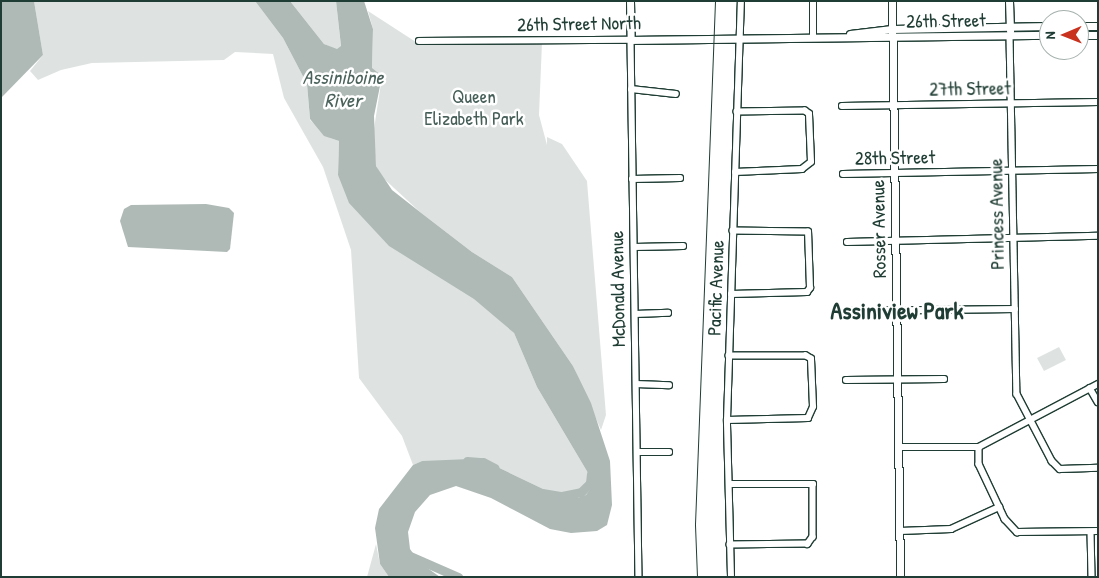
<!DOCTYPE html>
<style>
body{margin:0}
#map{position:relative;width:1099px;height:578px;overflow:hidden;background:#fff;font-family:"Patrick Hand",sans-serif}
div>[style]{position:absolute}
[style*='--x']{left:calc(var(--x)*1px);top:calc(var(--y)*1px);width:calc(var(--w)*1px);rotate:calc(var(--a)*1deg)}
.green>*{inset:0;background:#dee3e2}
.water>*{inset:0;background:#afbab7}
.river>*{height:9px;margin:-4.5px;padding:0 4.5px;transform-origin:4.5px;border-radius:4.5px;background:#afbab7}
.roads{filter:drop-shadow(1px 0 #1f3d34) drop-shadow(-1px 0 #1f3d34) drop-shadow(0 1px #1f3d34) drop-shadow(0 -1px #1f3d34)}
.minor>*{height:5.5px;margin:-2.75px;padding:0 2.75px;transform-origin:2.75px;border-radius:2.75px;background:#fff}
.tertiary>*{height:7px;margin:-3.5px;padding:0 3.5px;transform-origin:3.5px;border-radius:3.5px;background:#fff}
.rail>*{height:1px;margin:-0.5px;padding:0 0.5px;transform-origin:0.5px;border-radius:0.5px;background:#1f3d34}
span{translate:-50% -50%;white-space:nowrap;text-align:center;line-height:1.15;-webkit-text-stroke:5px #fff;paint-order:stroke}
.street-label{font-size:19px;color:#1f3d34}
.park-label{font-size:19px;color:#455e57}
.water-label{font-size:20px;color:#4a625b;font-style:italic}
.district-label{font-size:24px;color:#1f3d34;font-weight:700}
.frame{position:absolute;inset:0;border:2px solid #1f3d34;pointer-events:none}
.north{position:absolute;left:1039px;top:10px;width:50px;height:50px;box-sizing:border-box;background:#fff;border:1px solid #a5b1ae;border-radius:50%;rotate:269deg;font-size:14px;font-weight:700;line-height:20px;text-align:center;color:#1f3d34}
.north::after{content:'';display:block;margin:auto;width:18px;height:22px;background:#c8321e;clip-path:polygon(50% 0,100% 100%,50% 72%,0 100%)}
</style>
<div id="map">
<div class="green">
<i style="clip-path:polygon(34px 1px,255px 1px,283px 38px,307px 84px,310px 120px,330px 138px,339px 141px,338px 175px,514px 333px,537px 387px,588px 473px,591px 488px,586px 495px,560px 497px,491px 464px,422px 461px,413px 465px,402px 436px,359px 378px,351px 250px,323px 167px,284px 98px,273px 54px,235px 52px,224px 60px,92px 63px,61px 70px,38px 80px,30px 71px,43px 55px)"></i>
<i style="clip-path:polygon(290px 1px,336px 1px,341px 47px,337px 50px,324px 44px)"></i>
<i style="clip-path:polygon(368px 11px,419px 44px,542px 43px,539px 115px,547px 145px,547px 137px,562px 144px,587px 181px,606px 415px,601px 430px,573px 366px,512px 277px,472px 252px,420px 212px,381px 176px,376px 166px,373px 135px,382px 77px,372px 69px,373px 29px)"></i>
<i style="clip-path:polygon(1059px 347px,1066px 360px,1044px 371px,1037px 358px)"></i>
<i style="clip-path:polygon(376px 544px,380px 564px,389px 577px,367px 577px)"></i>
</div>
<div class="water">
<i style="clip-path:polygon(1px 1px,34px 1px,43px 55px,1px 98px)"></i>
<i style="clip-path:polygon(255px 1px,290px 1px,324px 44px,337px 49px,341px 46px,336px 1px,364px 1px,373px 29px,372px 68px,382px 76px,374px 116px,376px 166px,392px 190px,420px 212px,472px 252px,512px 277px,573px 366px,591px 403px,610px 461px,612px 505px,607px 525px,597px 531px,571px 533px,550px 529px,491px 498px,456px 486px,430px 495px,415px 512px,408px 532px,410px 549px,419px 562px,440px 577px,389px 577px,380px 564px,375px 528px,379px 509px,413px 465px,422px 461px,470px 459px,491px 464px,560px 497px,577px 498px,586px 495px,591px 488px,588px 473px,537px 387px,514px 333px,474px 299px,389px 246px,349px 203px,338px 175px,339px 141px,324px 136px,310px 119px,307px 84px,283px 38px)"></i>
<i style="clip-path:polygon(206px 204px,229px 208px,234px 213px,230px 249px,227px 252px,128px 247px,120px 221px,124px 209px,131px 205px)"></i>
</div>
<div class="river">
<i style="--x:467;--y:461;--w:16;--a:4"></i>
<i style="--x:483;--y:462;--w:13;--a:27"></i>
<i style="--x:542;--y:493;--w:20;--a:9"></i>
<i style="--x:562;--y:496;--w:19;--a:-12"></i>
<i style="--x:581;--y:492;--w:13;--a:-45"></i>
<i style="--x:590;--y:483;--w:9;--a:-84"></i>
<i style="--x:408;--y:555;--w:55;--a:23.7"></i>
</div>
<div class="roads">
<div class="minor">
<i style="--x:814;--y:1;--w:35;--a:90"></i>
<i style="--x:1010;--y:36;--w:358;--a:88.9"></i>
<i style="--x:1017;--y:394;--w:76;--a:62.4"></i>
<i style="--x:1052;--y:461;--w:11;--a:45"></i>
<i style="--x:1060;--y:469;--w:38;--a:-2"></i>
<i style="--x:419;--y:41;--w:212;--a:-0.3"></i>
<i style="--x:631;--y:40;--w:537;--a:89.15"></i>
<i style="--x:631;--y:89;--w:45;--a:6.3"></i>
<i style="--x:842;--y:106;--w:256;--a:-0.9"></i>
<i style="--x:735;--y:172;--w:67;--a:-2.6"></i>
<i style="--x:802;--y:169;--w:11;--a:-38"></i>
<i style="--x:811;--y:162;--w:48;--a:-92.4"></i>
<i style="--x:809;--y:114;--w:5;--a:-143"></i>
<i style="--x:805;--y:111;--w:68;--a:179.2"></i>
<i style="--x:843;--y:174;--w:255;--a:-1.1"></i>
<i style="--x:632;--y:179;--w:48;--a:-1.2"></i>
<i style="--x:847;--y:242;--w:251;--a:-1.4"></i>
<i style="--x:634;--y:247;--w:49;--a:-1.2"></i>
<i style="--x:731;--y:294;--w:76;--a:-1.5"></i>
<i style="--x:807;--y:292;--w:5;--a:-53"></i>
<i style="--x:810;--y:288;--w:56;--a:-92"></i>
<i style="--x:808;--y:232;--w:75;--a:-179.2"></i>
<i style="--x:846;--y:311;--w:169;--a:-0.7"></i>
<i style="--x:635;--y:314;--w:33;--a:-2"></i>
<i style="--x:846;--y:380;--w:98;--a:-0.6"></i>
<i style="--x:636;--y:384;--w:33;--a:2"></i>
<i style="--x:1090;--y:388;--w:16;--a:60"></i>
<i style="--x:727;--y:420;--w:81;--a:-1.4"></i>
<i style="--x:808;--y:418;--w:12;--a:-66"></i>
<i style="--x:813;--y:407;--w:48;--a:-92.4"></i>
<i style="--x:811;--y:359;--w:6;--a:-149"></i>
<i style="--x:806;--y:356;--w:77;--a:180"></i>
<i style="--x:899;--y:447;--w:80;--a:0"></i>
<i style="--x:979;--y:447;--w:135;--a:-27.9"></i>
<i style="--x:979;--y:447;--w:17;--a:90"></i>
<i style="--x:979;--y:464;--w:61;--a:64.7"></i>
<i style="--x:1005;--y:519;--w:18;--a:47"></i>
<i style="--x:1017;--y:532;--w:81;--a:-0.7"></i>
<i style="--x:637;--y:452;--w:32;--a:0"></i>
<i style="--x:729;--y:484;--w:84;--a:0"></i>
<i style="--x:813;--y:484;--w:53;--a:90"></i>
<i style="--x:813;--y:537;--w:9;--a:126"></i>
<i style="--x:808;--y:544;--w:78;--a:179.3"></i>
<i style="--x:900;--y:531;--w:51;--a:-2.2"></i>
<i style="--x:951;--y:529;--w:53;--a:-24.6"></i>
<i style="--x:1091;--y:532;--w:45;--a:88.7"></i>
<i style="--x:731;--y:577;--w:157;--a:-91.5"></i>
<i style="--x:727;--y:420;--w:419;--a:-88.1"></i>
</div>
<div class="tertiary">
<i style="--x:630;--y:1;--w:39;--a:89"></i>
<i style="--x:631;--y:40;--w:418;--a:-0.7"></i>
<i style="--x:892;--y:1;--w:576;--a:89.2"></i>
<i style="--x:1009;--y:1;--w:30;--a:88"></i>
<i style="--x:1079;--y:26;--w:19;--a:0"></i>
<i style="--x:850;--y:34;--w:42;--a:-6.8"></i>
<i style="--x:892;--y:29;--w:157;--a:-1.1"></i>
<i style="--x:1079;--y:35;--w:19;--a:0"></i>
</div>
</div>
<div class="rail">
<i style="--x:697;--y:577;--w:53;--a:-92.2"></i>
<i style="--x:695;--y:524;--w:523;--a:-87.81"></i>
</div>
<div class="street-label">
<span style="left:946px;top:21px;rotate:-1deg">26th Street</span>
<span style="left:579px;top:24px;rotate:-1deg">26th Street North</span>
<span style="left:970px;top:89px;rotate:-1deg">27th Street</span>
<span style="left:895px;top:158px;rotate:-1deg">28th Street</span>
<span style="left:997px;top:214px;rotate:-91deg">Princess Avenue</span>
<span style="left:879px;top:229px;rotate:-91deg">Rosser Avenue</span>
<span style="left:716px;top:288px;rotate:-88deg">Pacific Avenue</span>
<span style="left:618px;top:289px;rotate:-91deg">McDonald Avenue</span>
</div>
<div class="park-label">
<span style="left:474px;top:108px">Queen<br>Elizabeth Park</span>
</div>
<div class="water-label">
<span style="left:343px;top:88px">Assiniboine<br>River</span>
</div>
<div class="district-label">
<span style="left:897px;top:311px">Assiniview Park</span>
</div>
<div class="frame"></div>
<div class="north">N</div>
</div>
